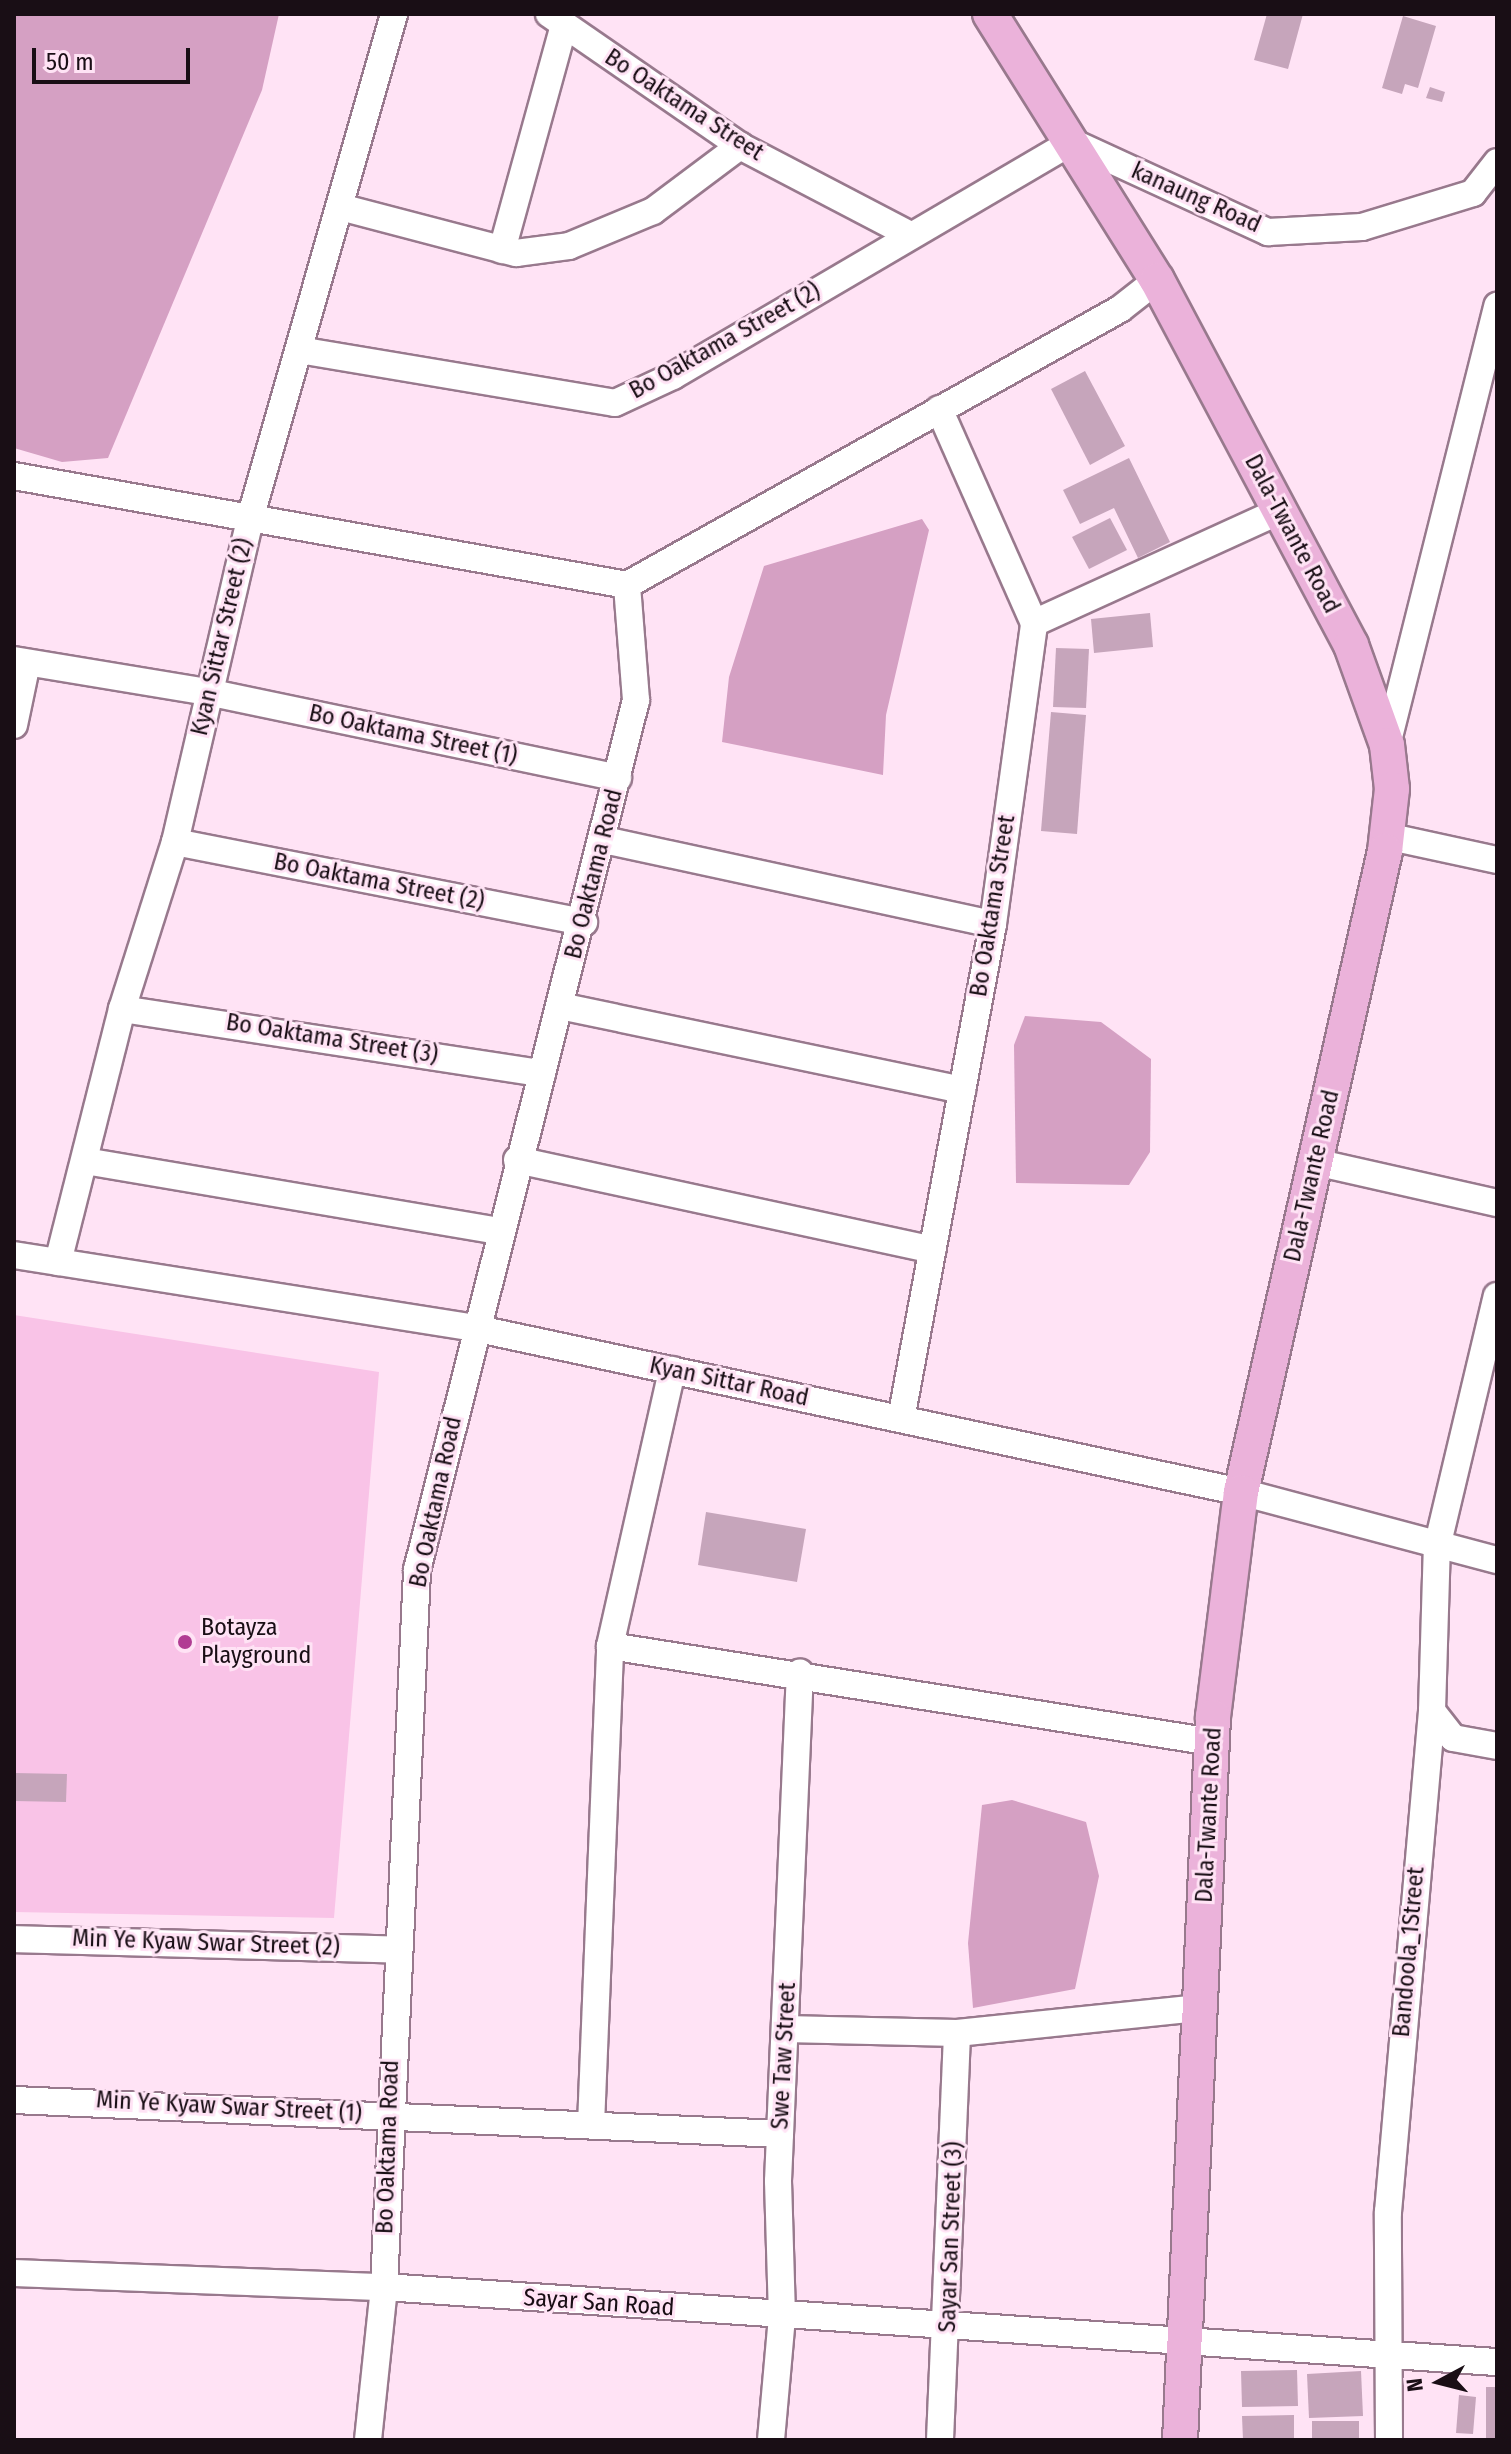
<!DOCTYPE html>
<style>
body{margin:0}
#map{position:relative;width:1511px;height:2454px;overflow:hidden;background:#ffe3f5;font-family:"Fira Sans Condensed",sans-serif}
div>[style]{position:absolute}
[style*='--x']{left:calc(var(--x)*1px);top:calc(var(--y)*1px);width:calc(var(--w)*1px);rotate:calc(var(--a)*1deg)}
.green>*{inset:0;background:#f9c3e7}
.water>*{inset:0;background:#d5a0c3}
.building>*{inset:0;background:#c6a5bb}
.roads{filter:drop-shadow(2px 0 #98798d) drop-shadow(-2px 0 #98798d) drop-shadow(0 2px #98798d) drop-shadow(0 -2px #98798d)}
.minor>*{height:26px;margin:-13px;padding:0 13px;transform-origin:13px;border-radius:13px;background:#fff}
.major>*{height:34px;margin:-17px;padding:0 17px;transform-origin:17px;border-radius:17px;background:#ebb2da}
.dots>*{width:22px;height:22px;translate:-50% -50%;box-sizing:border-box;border:4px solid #ffe3f5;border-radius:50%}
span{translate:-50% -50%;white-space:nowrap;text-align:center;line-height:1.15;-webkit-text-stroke:6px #ffe3f5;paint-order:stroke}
.street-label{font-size:24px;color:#190e15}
.poi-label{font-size:24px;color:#190e15}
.left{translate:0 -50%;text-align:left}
.frame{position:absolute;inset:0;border:16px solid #190e15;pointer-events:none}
.north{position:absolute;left:1399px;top:2342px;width:80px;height:80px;-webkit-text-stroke:6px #ffe3f5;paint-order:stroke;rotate:263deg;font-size:22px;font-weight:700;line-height:32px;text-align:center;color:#190e15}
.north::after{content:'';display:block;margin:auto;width:28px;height:36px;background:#190e15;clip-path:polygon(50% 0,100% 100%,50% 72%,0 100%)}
.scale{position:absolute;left:32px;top:48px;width:158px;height:36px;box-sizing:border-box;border:4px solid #190e15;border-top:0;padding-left:10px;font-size:24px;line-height:28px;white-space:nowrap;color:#190e15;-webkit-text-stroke:6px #ffe3f5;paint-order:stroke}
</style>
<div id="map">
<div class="green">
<i style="clip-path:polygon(14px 1315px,379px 1372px,334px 1918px,14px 1912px)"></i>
</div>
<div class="water">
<i style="clip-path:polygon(14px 14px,279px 14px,262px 90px,108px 458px,62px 462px,14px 448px)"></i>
<i style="clip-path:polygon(922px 519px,929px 530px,886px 715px,883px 775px,722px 742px,729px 677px,764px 566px)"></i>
<i style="clip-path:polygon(1025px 1016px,1101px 1022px,1151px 1059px,1150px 1152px,1129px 1185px,1016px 1183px,1014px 1045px)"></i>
<i style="clip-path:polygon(1012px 1800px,1086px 1822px,1099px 1876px,1075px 1989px,973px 2008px,968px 1943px,982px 1805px)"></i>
</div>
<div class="building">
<i style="clip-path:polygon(1267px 14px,1303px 14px,1288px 69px,1254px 60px)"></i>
<i style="clip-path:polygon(1403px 16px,1436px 26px,1418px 88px,1405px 84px,1402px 94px,1382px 88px)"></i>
<i style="clip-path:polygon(1430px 87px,1445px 92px,1442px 102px,1426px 98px)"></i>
<i style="clip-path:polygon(1085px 371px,1125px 446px,1090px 465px,1051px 389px)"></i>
<i style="clip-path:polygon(1129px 458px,1170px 542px,1138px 558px,1114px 508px,1080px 524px,1063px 490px)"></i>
<i style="clip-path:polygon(1110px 518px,1127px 550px,1089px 569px,1072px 537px)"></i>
<i style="clip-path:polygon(1150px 613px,1153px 647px,1094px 653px,1091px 619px)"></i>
<i style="clip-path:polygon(1056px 648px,1089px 649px,1086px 708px,1053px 707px)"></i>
<i style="clip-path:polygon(1051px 712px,1086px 715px,1077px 834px,1041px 831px)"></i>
<i style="clip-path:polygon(706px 1512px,806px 1529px,797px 1582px,698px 1565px)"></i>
<i style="clip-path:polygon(14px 1773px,67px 1774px,66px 1802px,14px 1801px)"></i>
<i style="clip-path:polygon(1297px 2370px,1298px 2406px,1242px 2407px,1241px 2371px)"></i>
<i style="clip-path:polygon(1361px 2371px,1363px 2416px,1309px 2418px,1307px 2374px)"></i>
<i style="clip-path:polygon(1486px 2387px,1497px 2387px,1497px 2440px,1486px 2440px)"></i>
<i style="clip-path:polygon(1459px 2395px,1476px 2397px,1473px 2434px,1456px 2433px)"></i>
<i style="clip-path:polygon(1294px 2415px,1294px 2440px,1243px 2440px,1242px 2416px)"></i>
<i style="clip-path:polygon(1312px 2421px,1359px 2421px,1359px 2440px,1312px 2440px)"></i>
</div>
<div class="roads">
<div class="minor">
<i style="--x:549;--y:14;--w:232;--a:34.6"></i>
<i style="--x:740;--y:146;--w:190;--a:27.6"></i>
<i style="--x:344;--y:208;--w:178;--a:14.7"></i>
<i style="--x:516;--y:253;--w:53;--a:-7.5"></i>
<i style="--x:569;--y:246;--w:91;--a:-22.6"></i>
<i style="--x:653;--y:211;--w:109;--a:-36.8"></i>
<i style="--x:502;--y:250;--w:233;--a:-74.6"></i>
<i style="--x:299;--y:350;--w:320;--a:9.5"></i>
<i style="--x:615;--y:403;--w:64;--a:-25"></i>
<i style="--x:673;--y:376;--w:463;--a:-30.4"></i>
<i style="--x:1072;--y:142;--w:216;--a:24.7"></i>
<i style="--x:1268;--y:232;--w:94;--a:-3"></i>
<i style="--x:1362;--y:227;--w:116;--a:-17"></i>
<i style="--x:1473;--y:193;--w:39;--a:-52"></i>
<i style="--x:14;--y:476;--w:623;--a:10.08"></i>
<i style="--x:627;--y:585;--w:565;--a:-29.24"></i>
<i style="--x:1120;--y:309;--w:47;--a:-38.1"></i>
<i style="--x:1034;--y:623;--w:270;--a:-24.5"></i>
<i style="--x:14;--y:660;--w:196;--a:9.4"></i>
<i style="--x:207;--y:692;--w:420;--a:11.8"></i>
<i style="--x:14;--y:725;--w:63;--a:-78.2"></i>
<i style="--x:1387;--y:745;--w:453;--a:-75.9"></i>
<i style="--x:1386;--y:836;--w:114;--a:12.2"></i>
<i style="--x:604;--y:840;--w:398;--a:12.2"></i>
<i style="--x:175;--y:842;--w:417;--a:11.1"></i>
<i style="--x:560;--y:1006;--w:411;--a:11.8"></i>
<i style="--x:122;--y:1009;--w:425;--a:8.7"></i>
<i style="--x:517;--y:1160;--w:425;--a:12.2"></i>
<i style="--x:85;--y:1161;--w:419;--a:9.6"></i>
<i style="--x:1315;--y:1162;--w:187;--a:12.7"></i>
<i style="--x:14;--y:1255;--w:466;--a:9"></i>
<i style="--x:474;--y:1328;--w:784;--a:12.07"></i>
<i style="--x:1241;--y:1492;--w:265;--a:14.9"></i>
<i style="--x:58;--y:1262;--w:261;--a:-75.8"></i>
<i style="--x:122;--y:1009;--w:175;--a:-72.4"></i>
<i style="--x:175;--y:842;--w:332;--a:-76.9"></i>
<i style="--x:250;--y:519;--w:525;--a:-74.08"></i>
<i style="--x:901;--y:1419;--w:503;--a:-79.47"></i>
<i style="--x:993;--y:924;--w:304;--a:-82.2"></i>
<i style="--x:1034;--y:623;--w:234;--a:-113.9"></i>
<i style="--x:610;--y:1646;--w:610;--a:9.06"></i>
<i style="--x:1432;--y:1711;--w:34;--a:52"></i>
<i style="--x:1453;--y:1738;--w:45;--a:10.3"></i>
<i style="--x:14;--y:1939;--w:384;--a:1.6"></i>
<i style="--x:785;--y:2029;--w:172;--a:1.3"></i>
<i style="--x:957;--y:2033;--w:244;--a:-5.9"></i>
<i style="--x:14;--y:2100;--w:767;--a:2.54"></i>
<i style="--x:591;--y:2125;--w:479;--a:-87.7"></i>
<i style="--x:610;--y:1646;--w:283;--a:-77.3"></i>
<i style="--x:14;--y:2273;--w:370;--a:2.2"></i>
<i style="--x:384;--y:2287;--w:1116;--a:3.86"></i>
<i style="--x:368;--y:2440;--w:154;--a:-84"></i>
<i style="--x:384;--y:2287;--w:718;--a:-87.36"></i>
<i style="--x:417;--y:1570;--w:897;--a:-75.87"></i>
<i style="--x:636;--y:700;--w:115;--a:-94.5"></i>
<i style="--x:771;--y:2440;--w:124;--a:-84.9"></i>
<i style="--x:782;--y:2316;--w:135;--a:-91.7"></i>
<i style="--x:778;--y:2181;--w:509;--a:-87.53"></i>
<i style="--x:940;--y:2440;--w:407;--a:-87.6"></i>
<i style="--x:1389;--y:2440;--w:228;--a:-90.3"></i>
<i style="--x:1388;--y:2212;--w:503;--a:-84.98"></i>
<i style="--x:1432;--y:1711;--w:164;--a:-88.3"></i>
<i style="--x:1437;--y:1547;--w:258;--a:-76.6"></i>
</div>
<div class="major">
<i style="--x:990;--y:14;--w:314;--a:57.9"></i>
<i style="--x:1157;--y:280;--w:413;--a:62"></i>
<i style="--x:1351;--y:645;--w:106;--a:70.2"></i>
<i style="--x:1387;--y:745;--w:44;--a:83.5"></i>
<i style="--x:1392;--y:789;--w:62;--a:96.4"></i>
<i style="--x:1385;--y:851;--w:657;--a:102.66"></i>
<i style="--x:1241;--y:1492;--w:227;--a:97.1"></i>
<i style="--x:1213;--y:1717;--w:724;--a:92.61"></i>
</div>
</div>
<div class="dots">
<i style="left:185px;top:1642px;background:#b13c93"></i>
</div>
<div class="street-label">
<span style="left:684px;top:105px;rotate:33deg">Bo Oaktama Street</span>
<span style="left:1196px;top:198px;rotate:24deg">kanaung Road</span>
<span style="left:725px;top:341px;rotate:-29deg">Bo Oaktama Street (2)</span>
<span style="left:1292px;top:534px;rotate:62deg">Dala-Twante Road</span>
<span style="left:222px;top:637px;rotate:-77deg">Kyan Sittar Street (2)</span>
<span style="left:413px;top:735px;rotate:12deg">Bo Oaktama Street (1)</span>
<span style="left:594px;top:874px;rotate:-76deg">Bo Oaktama Road</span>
<span style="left:379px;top:882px;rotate:11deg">Bo Oaktama Street (2)</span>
<span style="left:993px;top:906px;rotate:-81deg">Bo Oaktama Street</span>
<span style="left:332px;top:1039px;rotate:9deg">Bo Oaktama Street (3)</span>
<span style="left:1312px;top:1176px;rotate:-77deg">Dala-Twante Road</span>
<span style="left:729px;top:1382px;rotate:12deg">Kyan Sittar Road</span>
<span style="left:436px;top:1502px;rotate:-78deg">Bo Oaktama Road</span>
<span style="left:1209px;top:1815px;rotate:-87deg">Dala-Twante Road</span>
<span style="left:206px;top:1943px;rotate:2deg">Min Ye Kyaw Swar Street (2)</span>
<span style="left:1409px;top:1952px;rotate:-85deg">Bandoola_1Street</span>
<span style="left:784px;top:2056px;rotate:-87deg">Swe Taw Street</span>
<span style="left:229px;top:2107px;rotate:3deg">Min Ye Kyaw Swar Street (1)</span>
<span style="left:388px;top:2147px;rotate:-88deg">Bo Oaktama Road</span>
<span style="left:951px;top:2237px;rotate:-88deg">Sayar San Street (3)</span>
<span style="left:599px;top:2303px;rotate:4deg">Sayar San Road</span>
</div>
<div class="poi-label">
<span class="left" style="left:201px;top:1642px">Botayza<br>Playground</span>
</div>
<div class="frame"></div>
<div class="north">N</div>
<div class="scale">50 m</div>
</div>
